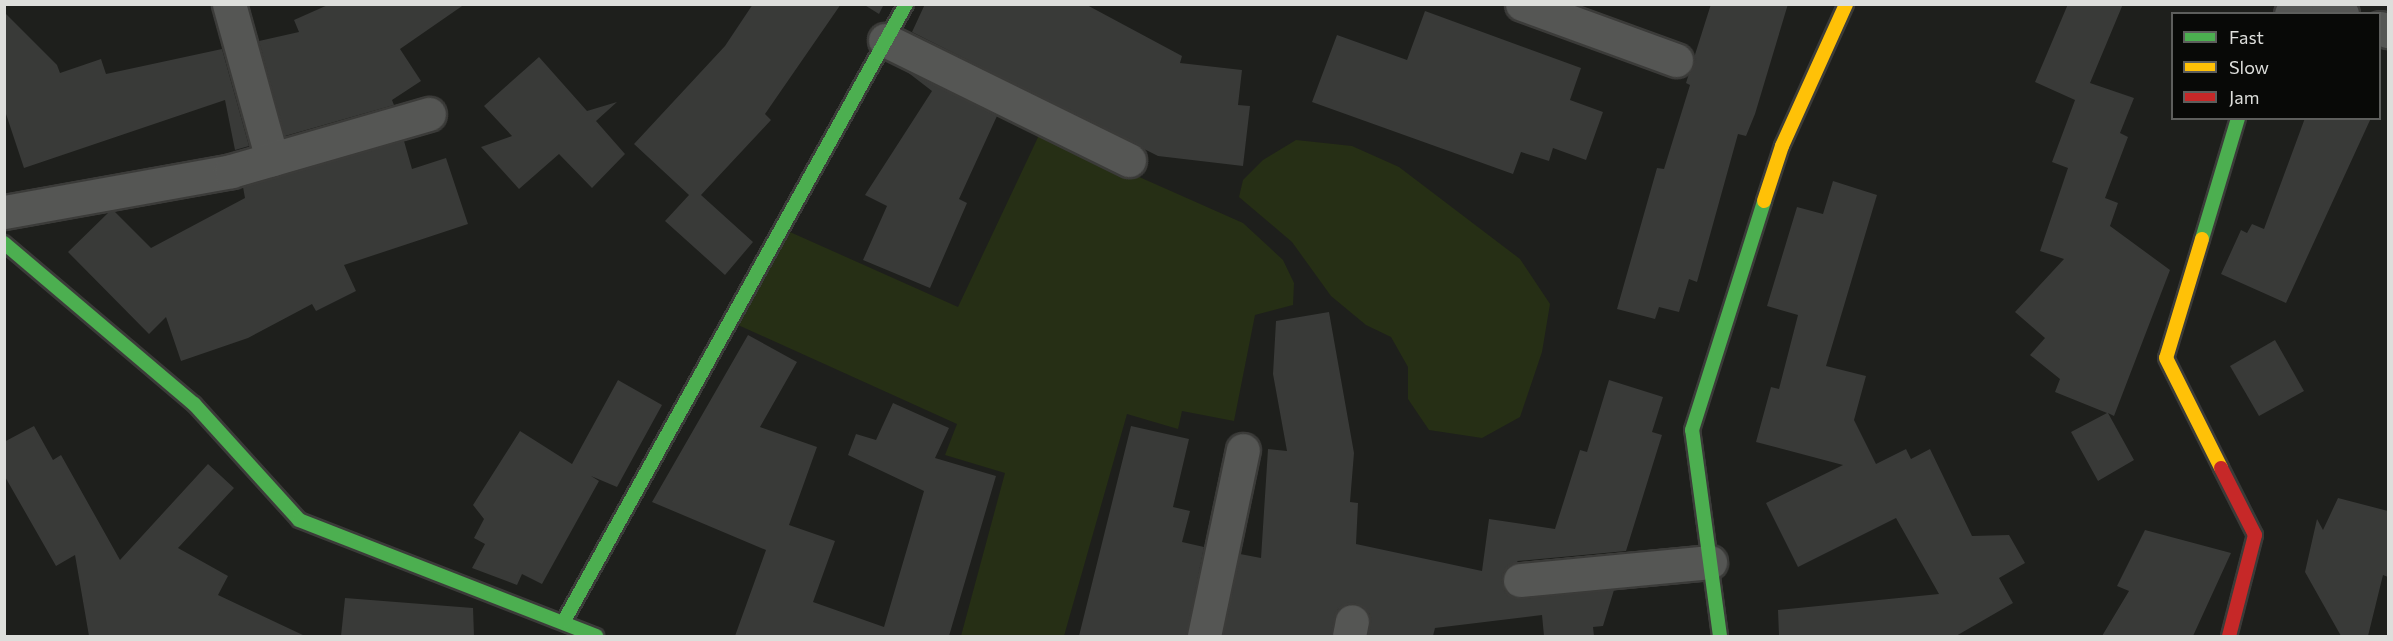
<!DOCTYPE html>
<style>
body{margin:0}
#map{position:relative;width:2393px;height:641px;overflow:hidden;background:#1e1f1c;font-family:Commissioner,sans-serif}
div>[style]{position:absolute}
[style*='--x']{left:calc(var(--x)*1px);top:calc(var(--y)*1px);width:calc(var(--w)*1px);rotate:calc(var(--a)*1deg)}
.green>*{inset:0;background:#262f15}
.building>*{inset:0;background:#393a38}
.roads{filter:drop-shadow(2px 0 #3b3b39) drop-shadow(-2px 0 #3b3b39) drop-shadow(0 2px #3b3b39) drop-shadow(0 -2px #3b3b39)}
.street>*{height:33px;margin:-16.5px;padding:0 16.5px;transform-origin:16.5px;border-radius:16.5px;background:#555654}
.fast>*{height:14px;margin:-7px;padding:0 7px;transform-origin:7px;border-radius:7px;background:#4caf50}
.slow>*{height:14px;margin:-7px;padding:0 7px;transform-origin:7px;border-radius:7px;background:#ffc107}
.jam>*{height:14px;margin:-7px;padding:0 7px;transform-origin:7px;border-radius:7px;background:#c62828}
span{translate:-50% -50%;white-space:nowrap;text-align:center;line-height:1.15;-webkit-text-stroke:5px #080907;paint-order:stroke}
.frame{position:absolute;inset:0;border:6px solid #dddedb;pointer-events:none}
.legend{position:absolute;left:2171px;top:12px;width:210px;height:108px;box-sizing:border-box;background:#080907;border:2px solid #5d5e5c;margin:0;padding:8px 10px;list-style:none;font-size:18px;color:#dddedb}
.legend li{display:flex;align-items:center;gap:12px;height:30px}
.legend b{width:30px;border:2px solid #5d5e5c}
</style>
<div id="map">
<div class="green">
<i style="clip-path:polygon(1040px 133px,1243px 223px,1283px 260px,1294px 283px,1293px 305px,1255px 315px,1234px 421px,1182px 411px,1178px 429px,1127px 414px,1064px 636px,961px 636px,1005px 473px,945px 455px,957px 424px,738px 325px,790px 232px,958px 307px)"></i>
<i style="clip-path:polygon(1296px 140px,1352px 146px,1399px 167px,1520px 259px,1550px 304px,1542px 352px,1520px 417px,1482px 438px,1429px 430px,1408px 399px,1408px 367px,1391px 337px,1366px 325px,1331px 296px,1292px 242px,1239px 197px,1243px 180px,1263px 160px)"></i>
</div>
<div class="building">
<i style="clip-path:polygon(330px 4px,465px 4px,400px 49px,421px 81px,392px 100px,394px 105px,285px 136px,259px 41px,299px 32px,294px 20px)"></i>
<i style="clip-path:polygon(753px 4px,841px 4px,765px 114px,771px 120px,701px 195px,753px 242px,725px 275px,665px 221px,689px 195px,634px 144px,725px 46px)"></i>
<i style="clip-path:polygon(863px 4px,884px 4px,879px 14px)"></i>
<i style="clip-path:polygon(925px 4px,1085px 4px,1182px 56px,1180px 63px,1242px 70px,1238px 105px,1250px 106px,1243px 166px,1158px 156px,912px 32px)"></i>
<i style="clip-path:polygon(1711px 4px,1788px 4px,1755px 114px,1746px 136px,1738px 134px,1697px 282px,1689px 279px,1679px 312px,1659px 307px,1655px 319px,1617px 309px,1657px 168px,1664px 169px,1690px 85px,1686px 83px)"></i>
<i style="clip-path:polygon(2068px 4px,2123px 4px,2090px 83px,2134px 98px,2120px 133px,2128px 137px,2105px 198px,2118px 203px,2110px 226px,2170px 270px,2114px 416px,2108px 413px,2134px 460px,2098px 481px,2071px 432px,2107px 413px,2055px 392px,2060px 379px,2030px 355px,2045px 338px,2015px 312px,2064px 259px,2040px 251px,2068px 168px,2052px 162px,2075px 100px,2035px 82px)"></i>
<i style="clip-path:polygon(1425px 11px,1581px 68px,1570px 100px,1603px 112px,1586px 160px,1553px 148px,1549px 161px,1521px 152px,1513px 174px,1312px 102px,1337px 35px,1407px 60px)"></i>
<i style="clip-path:polygon(4px 12px,57px 65px,60px 73px,101px 59px,106px 74px,222px 49px,249px 146px,235px 150px,225px 100px,24px 168px,4px 108px)"></i>
<i style="clip-path:polygon(539px 57px,587px 111px,617px 102px,596px 121px,625px 154px,592px 188px,559px 154px,519px 189px,481px 147px,512px 136px,484px 106px)"></i>
<i style="clip-path:polygon(906px 71px,997px 116px,959px 199px,967px 203px,930px 288px,863px 260px,887px 206px,865px 195px,932px 91px)"></i>
<i style="clip-path:polygon(2305px 118px,2371px 118px,2286px 303px,2221px 274px,2241px 230px,2247px 233px,2252px 224px,2264px 229px)"></i>
<i style="clip-path:polygon(404px 141px,412px 169px,446px 158px,468px 224px,344px 265px,356px 291px,316px 311px,312px 304px,248px 338px,181px 361px,166px 317px,149px 334px,68px 252px,109px 212px,114px 211px,151px 248px,245px 198px,243px 187px)"></i>
<i style="clip-path:polygon(1833px 181px,1877px 195px,1826px 366px,1866px 376px,1854px 420px,1876px 464px,1906px 449px,1911px 459px,1930px 449px,1972px 536px,2009px 535px,2025px 563px,1999px 578px,2013px 603px,1956px 636px,1779px 636px,1778px 610px,1939px 594px,1896px 518px,1798px 567px,1766px 503px,1843px 465px,1756px 442px,1771px 387px,1779px 389px,1798px 315px,1767px 306px,1797px 207px,1823px 214px)"></i>
<i style="clip-path:polygon(1329px 312px,1354px 453px,1350px 502px,1358px 503px,1356px 544px,1482px 571px,1489px 519px,1555px 529px,1580px 450px,1587px 452px,1609px 380px,1663px 397px,1652px 432px,1662px 435px,1626px 551px,1518px 561px,1503px 573px,1505px 591px,1521px 599px,1614px 590px,1603px 626px,1593px 627px,1594px 636px,1544px 636px,1542px 615px,1435px 628px,1433px 636px,1368px 636px,1370px 614px,1355px 603px,1338px 609px,1331px 636px,1223px 636px,1240px 554px,1261px 558px,1268px 449px,1287px 451px,1273px 374px,1276px 321px)"></i>
<i style="clip-path:polygon(748px 335px,797px 362px,760px 427px,817px 447px,789px 525px,835px 541px,813px 602px,884px 627px,924px 491px,848px 455px,856px 434px,876px 440px,893px 403px,949px 428px,935px 458px,996px 476px,949px 636px,735px 636px,766px 550px,652px 502px)"></i>
<i style="clip-path:polygon(2275px 340px,2304px 391px,2259px 416px,2230px 366px)"></i>
<i style="clip-path:polygon(618px 380px,662px 405px,617px 487px,591px 476px,599px 481px,542px 584px,522px 574px,517px 585px,472px 568px,485px 544px,474px 538px,484px 519px,473px 505px,520px 431px,572px 464px)"></i>
<i style="clip-path:polygon(34px 426px,53px 460px,61px 455px,120px 560px,208px 464px,234px 488px,178px 548px,228px 576px,218px 595px,305px 636px,89px 636px,75px 555px,56px 566px,4px 475px,4px 442px)"></i>
<i style="clip-path:polygon(1131px 426px,1189px 439px,1173px 507px,1190px 511px,1182px 542px,1204px 547px,1186px 636px,1079px 636px)"></i>
<i style="clip-path:polygon(2338px 498px,2388px 511px,2388px 577px,2383px 575px,2368px 636px,2341px 636px,2305px 572px,2317px 519px,2323px 530px)"></i>
<i style="clip-path:polygon(2145px 530px,2231px 553px,2193px 636px,2102px 636px,2129px 591px,2117px 586px)"></i>
<i style="clip-path:polygon(345px 598px,473px 608px,474px 636px,341px 636px)"></i>
</div>
<div class="roads">
<div class="street">
<i style="--x:229;--y:4;--w:161;--a:74.5"></i>
<i style="--x:1522;--y:4;--w:164;--a:20"></i>
<i style="--x:2319;--y:4;--w:25;--a:23"></i>
<i style="--x:2291;--y:14;--w:11;--a:-63"></i>
<i style="--x:2380;--y:28;--w:9;--a:21"></i>
<i style="--x:885;--y:40;--w:272;--a:26.2"></i>
<i style="--x:4;--y:212;--w:231;--a:-10.2"></i>
<i style="--x:231;--y:171;--w:206;--a:-16.1"></i>
<i style="--x:1520;--y:580;--w:191;--a:-5.4"></i>
<i style="--x:1204;--y:636;--w:190;--a:-78.2"></i>
<i style="--x:1349;--y:636;--w:15;--a:-79"></i>
</div>
<div class="fast">
<i style="--x:2202;--y:239;--w:126;--a:-73.4"></i>
<i style="--x:4;--y:243;--w:249;--a:40.3"></i>
<i style="--x:194;--y:404;--w:156;--a:47.8"></i>
<i style="--x:299;--y:520;--w:319;--a:21.3"></i>
<i style="--x:564;--y:621;--w:705;--a:-61"></i>
<i style="--x:1720;--y:636;--w:208;--a:-97.7"></i>
<i style="--x:1692;--y:430;--w:240;--a:-72.5"></i>
</div>
<div class="slow">
<i style="--x:1764;--y:201;--w:58;--a:-71.9"></i>
<i style="--x:1782;--y:146;--w:156;--a:-65.7"></i>
<i style="--x:2202;--y:239;--w:124;--a:106.8"></i>
<i style="--x:2166;--y:358;--w:123;--a:63.4"></i>
</div>
<div class="jam">
<i style="--x:2221;--y:468;--w:75;--a:63.1"></i>
<i style="--x:2255;--y:535;--w:104;--a:104.4"></i>
</div>
</div>
<div class="frame"></div>
<ul class="legend">
<li><b style="height:8px;background:#4caf50"></b>Fast</li>
<li><b style="height:8px;background:#ffc107"></b>Slow</li>
<li><b style="height:8px;background:#c62828"></b>Jam</li>
</ul>
</div>
